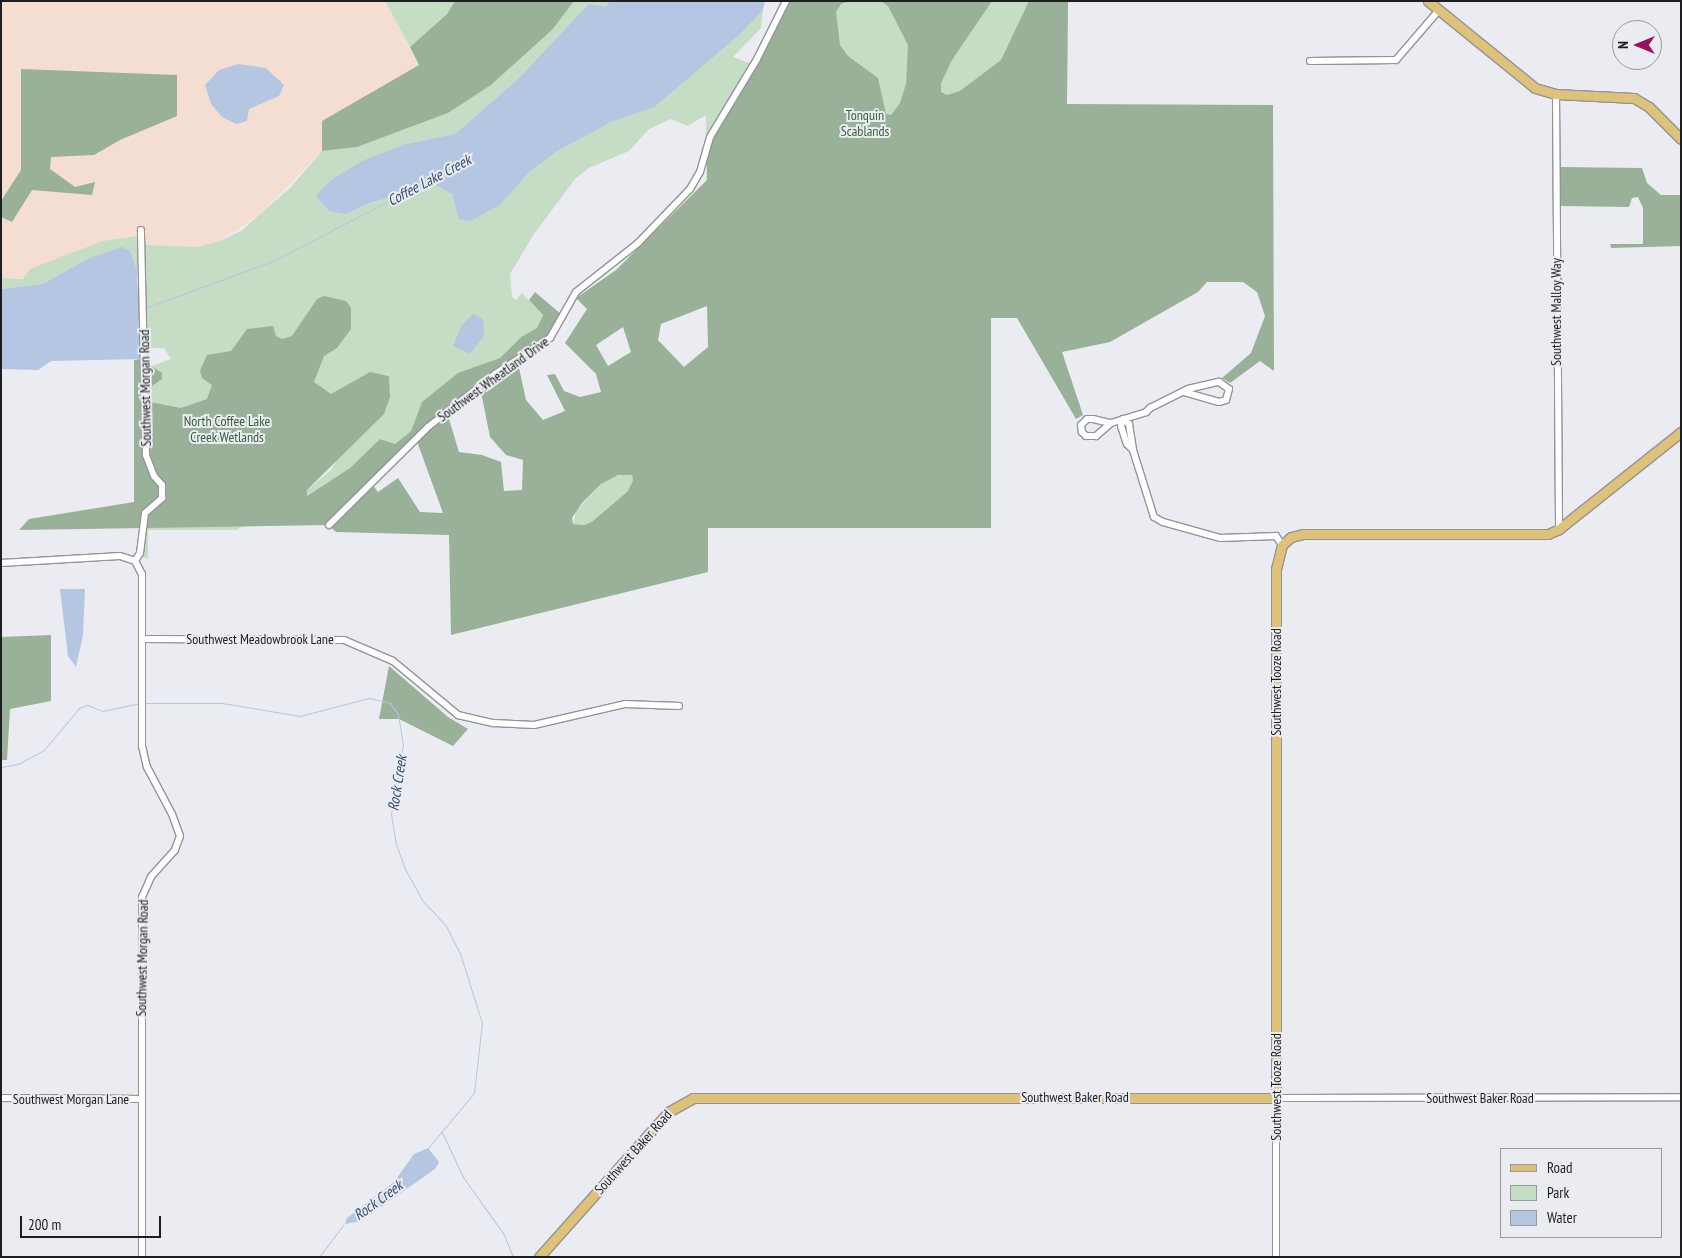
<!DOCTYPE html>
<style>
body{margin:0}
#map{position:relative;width:1682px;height:1258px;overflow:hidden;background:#ebecf1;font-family:"PT Sans Narrow",sans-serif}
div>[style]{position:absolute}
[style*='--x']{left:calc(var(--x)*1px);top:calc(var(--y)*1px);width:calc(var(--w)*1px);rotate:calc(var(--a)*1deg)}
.industrial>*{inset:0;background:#f4ded1}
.green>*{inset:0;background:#c5dcc5}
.forest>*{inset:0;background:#99b199}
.water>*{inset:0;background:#b4c6e1}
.stream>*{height:1px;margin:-0.5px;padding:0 0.5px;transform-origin:0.5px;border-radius:0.5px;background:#b4c6e1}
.roads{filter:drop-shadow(1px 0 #939498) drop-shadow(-1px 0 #939498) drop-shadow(0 1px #939498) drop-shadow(0 -1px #939498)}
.minor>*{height:6px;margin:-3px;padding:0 3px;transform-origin:3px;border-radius:3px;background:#fff}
.major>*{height:9px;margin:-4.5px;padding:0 4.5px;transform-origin:4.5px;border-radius:4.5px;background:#dfc27a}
span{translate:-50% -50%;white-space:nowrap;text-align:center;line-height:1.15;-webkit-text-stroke:4px #ebecf1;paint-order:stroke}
.park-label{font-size:14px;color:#375d39}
.street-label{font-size:14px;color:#1d1e1f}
.water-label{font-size:15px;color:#324b72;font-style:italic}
.frame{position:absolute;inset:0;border:2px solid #1d1e1f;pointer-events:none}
.legend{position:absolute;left:1500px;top:1148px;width:162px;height:90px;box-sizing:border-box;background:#ebecf1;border:1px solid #999a9d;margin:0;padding:6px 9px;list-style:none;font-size:15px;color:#1d1e1f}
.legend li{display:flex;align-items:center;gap:10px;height:25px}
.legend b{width:25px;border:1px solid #999a9d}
.north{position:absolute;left:1612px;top:20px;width:50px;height:50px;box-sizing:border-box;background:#ebecf1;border:1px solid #999a9d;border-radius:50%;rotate:270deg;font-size:14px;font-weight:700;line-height:20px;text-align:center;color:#1d1e1f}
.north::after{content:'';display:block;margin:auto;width:18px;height:22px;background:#9a1164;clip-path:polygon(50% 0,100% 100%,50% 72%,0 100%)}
.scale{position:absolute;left:20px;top:1216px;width:141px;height:22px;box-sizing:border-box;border:2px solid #1d1e1f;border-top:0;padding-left:6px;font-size:15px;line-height:18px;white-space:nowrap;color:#1d1e1f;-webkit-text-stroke:4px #ebecf1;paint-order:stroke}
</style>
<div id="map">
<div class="industrial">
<i style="clip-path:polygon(1px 1px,385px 1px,419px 65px,322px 121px,322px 151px,258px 216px,220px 241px,197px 247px,110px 246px,27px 278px,1px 278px)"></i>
</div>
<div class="green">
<i style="clip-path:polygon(385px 1px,455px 1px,447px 14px,410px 47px)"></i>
<i style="clip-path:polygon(574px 1px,609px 1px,606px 8px,589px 5px,518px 79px,455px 134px,406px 144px,346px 214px,717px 54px,763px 10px,761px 28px,733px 57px,754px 65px,783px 1px,1068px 1px,1067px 104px,707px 244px,706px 115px,688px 126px,671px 119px,649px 129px,629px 151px,589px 168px,575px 179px,534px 234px,510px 274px,512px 297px,516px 300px,522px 293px,543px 315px,537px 328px,521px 337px,500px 358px,458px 374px,422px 402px,411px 431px,395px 444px,380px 439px,350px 468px,307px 496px,307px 490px,331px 470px,389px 376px,381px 374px,268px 506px,237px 530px,148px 530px,148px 558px,142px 557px,141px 370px,171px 359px,164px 348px,145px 348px,143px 245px,197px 247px,220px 241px,241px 231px,290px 188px,322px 151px,357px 147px,448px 113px,491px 85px,553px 29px)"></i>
<i style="clip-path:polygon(137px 236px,137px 270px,130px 251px,87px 259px,43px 284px,1px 289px,1px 278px,23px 279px,30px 269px,103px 241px)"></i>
<i style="clip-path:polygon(626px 474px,632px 475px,633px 480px,628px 491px,593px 521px,586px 525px,573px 524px,576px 511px,601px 484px,610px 477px)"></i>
</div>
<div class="forest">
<i style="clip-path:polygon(455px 1px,574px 1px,553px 29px,491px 85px,448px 113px,357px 147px,322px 151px,322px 121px,419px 65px,410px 47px,447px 14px)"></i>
<i style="clip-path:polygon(evenodd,789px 1px,850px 1px,841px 4px,836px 12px,840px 45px,848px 56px,878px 78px,886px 114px,891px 115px,900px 103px,906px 84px,908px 45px,888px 6px,881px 1px,992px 1px,952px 60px,941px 83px,941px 92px,947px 95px,960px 91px,1001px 60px,1029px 1px,1068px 1px,1067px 104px,1273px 105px,1274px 371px,1260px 361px,1230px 383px,1222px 378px,1251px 353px,1265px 316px,1257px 292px,1243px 282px,1207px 282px,1198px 292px,1110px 342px,1062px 352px,1083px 415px,1076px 419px,1017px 318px,991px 318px,991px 528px,708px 528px,708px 572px,451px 635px,449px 535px,336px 532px,328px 525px,19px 530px,29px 519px,134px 502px,134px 360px,141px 359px,162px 373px,162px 379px,152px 386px,148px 394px,150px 402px,181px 408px,207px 399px,212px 385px,202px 378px,200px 371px,207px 355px,231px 351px,247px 329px,273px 326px,276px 336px,282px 339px,292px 336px,317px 299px,324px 296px,346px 301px,351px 308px,351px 329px,337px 348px,324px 356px,314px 382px,331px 394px,370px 372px,389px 376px,390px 397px,384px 414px,307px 490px,307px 496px,350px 468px,380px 439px,395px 444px,411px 431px,422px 402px,458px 373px,500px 358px,521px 337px,537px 328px,543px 315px,529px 300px,535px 292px,562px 315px,554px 333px,491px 377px,481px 379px,417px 433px,449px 419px,459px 452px,482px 455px,501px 462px,504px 491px,522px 490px,523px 460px,506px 455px,490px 437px,481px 392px,519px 368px,526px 400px,543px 420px,565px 411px,547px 375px,555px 374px,564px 391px,580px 397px,601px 392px,596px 374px,565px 343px,587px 309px,576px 298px,616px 270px,707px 180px,707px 157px,712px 137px,789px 1px,707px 306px,708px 347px,684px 367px,658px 340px,661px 324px,707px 306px,789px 1px,623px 327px,631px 352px,608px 366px,596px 345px,623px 327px,789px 1px,415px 436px,443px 513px,420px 512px,398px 478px,378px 492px,372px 484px,415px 436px,789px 1px,618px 475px,632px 475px,633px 480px,628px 491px,593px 521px,585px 525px,573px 524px,572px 518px,582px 503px,601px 484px,618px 475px)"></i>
<i style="clip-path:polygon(21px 69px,177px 75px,177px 116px,120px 140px,94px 155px,51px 157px,50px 169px,75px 187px,95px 182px,92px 195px,32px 190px,12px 222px,1px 217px,1px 201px,21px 170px)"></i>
<i style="clip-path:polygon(1560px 167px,1642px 168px,1647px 183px,1661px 195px,1681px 195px,1681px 246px,1611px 248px,1610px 244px,1643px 244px,1643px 208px,1638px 197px,1632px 198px,1629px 207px,1560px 206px)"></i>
<i style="clip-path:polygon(51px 635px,51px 701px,10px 709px,7px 760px,1px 760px,1px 637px)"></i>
<i style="clip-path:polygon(389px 666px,448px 717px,468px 729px,453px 746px,399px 719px,379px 719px)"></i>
</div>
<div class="water">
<i style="clip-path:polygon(609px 1px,765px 1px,763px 10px,738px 36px,654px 107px,613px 121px,557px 151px,529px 172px,500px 205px,470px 221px,459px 219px,452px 194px,434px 184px,373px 202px,346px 214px,329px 211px,316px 196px,331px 180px,362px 161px,406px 144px,455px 134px,518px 79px,589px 4px,606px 7px)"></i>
<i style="clip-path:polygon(238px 64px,266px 68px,284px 85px,279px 96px,249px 109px,247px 121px,236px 124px,222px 117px,211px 104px,205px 85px,219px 70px)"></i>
<i style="clip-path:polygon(122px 247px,130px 251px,137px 270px,141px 359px,51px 361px,38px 370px,1px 369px,1px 289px,43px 284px,87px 259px)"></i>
<i style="clip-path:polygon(473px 314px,483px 319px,484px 336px,470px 354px,453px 346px,462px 325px)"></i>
<i style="clip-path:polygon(60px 589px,85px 589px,83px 635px,76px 667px,68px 656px)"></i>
<i style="clip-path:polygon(428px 1148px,439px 1162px,435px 1169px,361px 1221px,345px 1224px,347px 1218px,394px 1182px,414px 1154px)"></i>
</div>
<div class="stream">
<i style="--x:145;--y:308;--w:136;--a:-20.2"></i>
<i style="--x:273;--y:261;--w:154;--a:-27.4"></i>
<i style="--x:144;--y:703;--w:78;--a:0"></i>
<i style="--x:222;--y:703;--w:79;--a:9.5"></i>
<i style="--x:300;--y:716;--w:71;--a:-14.6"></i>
<i style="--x:369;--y:698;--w:22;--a:13"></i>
<i style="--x:390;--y:703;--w:14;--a:54"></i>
<i style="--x:398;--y:714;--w:30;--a:81"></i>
<i style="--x:403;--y:744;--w:71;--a:99.7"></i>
<i style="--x:391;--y:814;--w:30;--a:81"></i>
<i style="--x:396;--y:844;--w:27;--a:70"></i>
<i style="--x:405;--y:869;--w:35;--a:61"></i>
<i style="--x:422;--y:900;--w:35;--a:47"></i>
<i style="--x:446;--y:926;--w:30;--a:63"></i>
<i style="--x:460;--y:953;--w:73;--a:72.6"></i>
<i style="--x:482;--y:1023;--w:70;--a:96.5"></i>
<i style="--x:474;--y:1093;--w:72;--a:129.9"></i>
<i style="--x:1;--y:767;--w:17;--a:-10"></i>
<i style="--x:18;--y:764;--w:30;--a:-28"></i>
<i style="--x:44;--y:750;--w:55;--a:-50.2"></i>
<i style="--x:79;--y:708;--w:9;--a:-21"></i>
<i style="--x:87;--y:705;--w:17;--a:21"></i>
<i style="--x:103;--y:711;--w:38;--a:-12"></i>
<i style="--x:442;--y:1132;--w:50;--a:65"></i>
<i style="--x:463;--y:1177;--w:69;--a:54.5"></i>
<i style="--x:503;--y:1233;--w:26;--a:67"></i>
<i style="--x:319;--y:1257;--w:41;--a:-52.9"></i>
</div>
<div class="roads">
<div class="minor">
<i style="--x:1310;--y:61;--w:86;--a:-0.7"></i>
<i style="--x:1396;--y:60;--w:66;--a:-49.3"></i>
<i style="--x:1556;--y:94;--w:435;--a:89.6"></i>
<i style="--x:1087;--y:419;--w:6;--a:0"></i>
<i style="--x:1093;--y:419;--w:18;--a:13"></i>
<i style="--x:1111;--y:423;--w:20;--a:139"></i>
<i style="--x:1096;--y:436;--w:10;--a:180"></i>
<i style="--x:1086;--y:436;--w:6;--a:-135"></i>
<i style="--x:1082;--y:432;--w:7;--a:-98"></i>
<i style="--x:1081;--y:425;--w:8;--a:-45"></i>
<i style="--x:1123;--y:419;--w:8;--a:40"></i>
<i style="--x:1129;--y:424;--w:26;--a:81"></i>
<i style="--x:1133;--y:450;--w:70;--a:72.6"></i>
<i style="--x:1154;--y:517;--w:10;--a:29"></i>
<i style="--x:1163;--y:522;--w:59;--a:15.7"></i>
<i style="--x:1220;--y:538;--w:56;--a:-2"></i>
<i style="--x:1276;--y:536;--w:11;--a:56"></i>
<i style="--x:1123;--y:419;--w:7;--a:106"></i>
<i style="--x:1121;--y:426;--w:19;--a:72"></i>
<i style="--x:1127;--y:444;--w:8;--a:45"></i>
<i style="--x:1111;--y:423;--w:37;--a:-17"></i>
<i style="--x:1146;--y:412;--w:6;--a:-45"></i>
<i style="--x:1150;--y:408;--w:42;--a:-26.6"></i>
<i style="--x:1188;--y:389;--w:4;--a:-14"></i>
<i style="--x:1192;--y:388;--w:28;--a:-13"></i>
<i style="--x:1219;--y:382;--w:12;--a:35"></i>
<i style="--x:1229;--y:389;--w:11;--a:105"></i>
<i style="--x:1226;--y:400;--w:7;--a:164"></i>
<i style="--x:1219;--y:402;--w:37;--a:-164"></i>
<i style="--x:329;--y:525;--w:139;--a:-44.7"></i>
<i style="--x:428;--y:427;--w:85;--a:-38.3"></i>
<i style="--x:495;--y:374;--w:66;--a:-33.2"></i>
<i style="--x:550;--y:338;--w:53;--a:-60.5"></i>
<i style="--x:576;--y:292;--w:79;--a:-38.3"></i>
<i style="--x:638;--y:243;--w:75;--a:-46.1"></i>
<i style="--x:690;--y:189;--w:20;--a:-60"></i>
<i style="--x:700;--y:172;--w:36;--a:-74"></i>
<i style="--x:710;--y:137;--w:91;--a:-58.9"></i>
<i style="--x:757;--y:59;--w:65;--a:-63.4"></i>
<i style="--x:135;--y:561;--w:9;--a:-58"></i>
<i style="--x:140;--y:553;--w:40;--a:-82.9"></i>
<i style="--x:145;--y:513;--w:23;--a:-41"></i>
<i style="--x:162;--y:498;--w:13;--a:-90"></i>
<i style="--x:162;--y:485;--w:12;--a:-132"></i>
<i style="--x:154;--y:476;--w:22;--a:-111"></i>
<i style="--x:146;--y:455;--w:225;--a:-91.3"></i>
<i style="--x:1;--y:563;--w:119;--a:-3.4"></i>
<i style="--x:120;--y:556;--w:16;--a:18"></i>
<i style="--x:135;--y:561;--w:15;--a:62"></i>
<i style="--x:142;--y:574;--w:172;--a:90"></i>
<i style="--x:142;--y:746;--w:22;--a:77"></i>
<i style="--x:147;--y:767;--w:53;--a:62"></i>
<i style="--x:172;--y:814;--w:23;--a:70"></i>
<i style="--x:180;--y:836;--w:15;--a:110"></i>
<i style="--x:175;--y:850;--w:36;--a:132"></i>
<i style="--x:151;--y:877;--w:22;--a:114"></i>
<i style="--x:142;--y:897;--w:360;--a:90"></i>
<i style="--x:143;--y:639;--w:201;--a:0.3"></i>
<i style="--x:344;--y:640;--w:53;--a:23.2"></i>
<i style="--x:393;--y:661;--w:85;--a:39.7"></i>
<i style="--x:458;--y:715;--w:37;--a:13"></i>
<i style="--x:494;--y:723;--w:40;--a:2.9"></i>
<i style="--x:534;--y:725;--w:93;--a:-13"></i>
<i style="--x:625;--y:704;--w:54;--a:2.1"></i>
<i style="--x:1;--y:1098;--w:141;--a:0.4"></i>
<i style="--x:1276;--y:1257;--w:159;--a:-90"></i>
<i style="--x:1276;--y:1098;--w:405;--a:-0.1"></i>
</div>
<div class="major">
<i style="--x:1428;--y:1;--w:138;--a:39.1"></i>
<i style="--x:1535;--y:88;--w:22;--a:16"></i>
<i style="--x:1556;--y:94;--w:78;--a:2.9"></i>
<i style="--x:1634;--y:98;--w:17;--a:31"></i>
<i style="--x:1649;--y:107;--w:45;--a:45"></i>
<i style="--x:539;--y:1257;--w:194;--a:-48.3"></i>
<i style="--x:668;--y:1112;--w:29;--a:-29"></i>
<i style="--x:693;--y:1098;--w:583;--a:0"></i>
<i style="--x:1276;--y:1098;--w:529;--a:-90"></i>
<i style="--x:1276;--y:569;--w:25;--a:-76"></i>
<i style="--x:1282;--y:545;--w:12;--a:-42"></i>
<i style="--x:1291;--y:537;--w:12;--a:-14"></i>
<i style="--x:1303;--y:534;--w:245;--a:0"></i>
<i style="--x:1548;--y:534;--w:12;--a:-24"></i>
<i style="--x:1559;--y:529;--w:156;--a:-38.5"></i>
</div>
</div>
<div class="park-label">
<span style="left:865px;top:123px">Tonquin<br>Scablands</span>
<span style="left:227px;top:429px">North Coffee Lake<br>Creek Wetlands</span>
</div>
<div class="street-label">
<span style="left:1556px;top:312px;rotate:-90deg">Southwest Malloy Way</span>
<span style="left:493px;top:379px;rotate:-36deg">Southwest Wheatland Drive</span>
<span style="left:145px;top:388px;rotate:-91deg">Southwest Morgan Road</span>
<span style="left:260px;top:639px">Southwest Meadowbrook Lane</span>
<span style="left:1276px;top:682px;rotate:-90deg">Southwest Tooze Road</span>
<span style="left:142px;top:958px;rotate:-89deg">Southwest Morgan Road</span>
<span style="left:1276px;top:1087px;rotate:-90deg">Southwest Tooze Road</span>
<span style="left:1075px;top:1097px">Southwest Baker Road</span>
<span style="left:1480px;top:1098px">Southwest Baker Road</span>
<span style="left:71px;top:1099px">Southwest Morgan Lane</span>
<span style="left:633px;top:1152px;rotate:-48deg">Southwest Baker Road</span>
</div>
<div class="water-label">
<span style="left:429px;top:180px;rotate:-28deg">Coffee Lake Creek</span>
<span style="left:397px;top:783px;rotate:-81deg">Rock Creek</span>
<span style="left:378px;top:1200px;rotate:-36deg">Rock Creek</span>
</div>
<div class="frame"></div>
<ul class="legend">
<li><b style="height:6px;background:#dfc27a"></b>Road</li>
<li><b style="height:14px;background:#c5dcc5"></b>Park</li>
<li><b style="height:14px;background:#b4c6e1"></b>Water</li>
</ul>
<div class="north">N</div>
<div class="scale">200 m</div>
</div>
